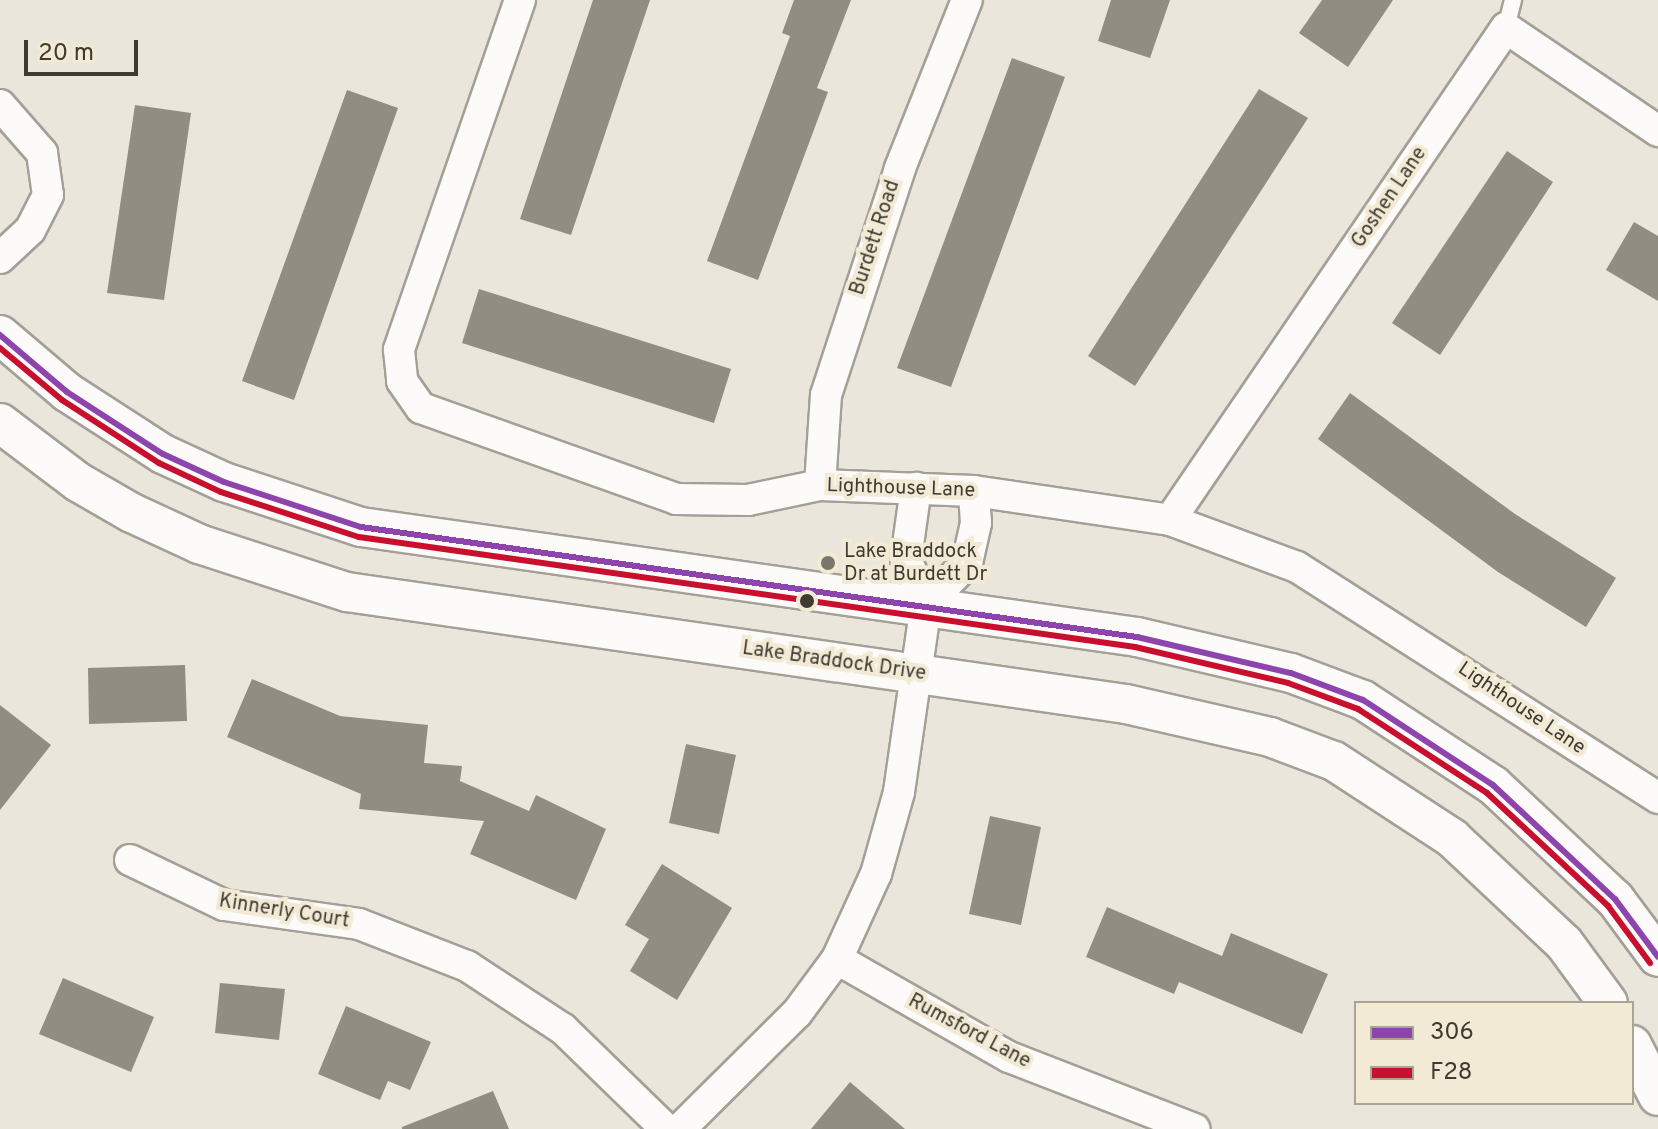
<!DOCTYPE html>
<style>
body{margin:0}
#map{position:relative;width:1658px;height:1129px;overflow:hidden;background:#ebe6db;font-family:Overpass,sans-serif}
div>[style]{position:absolute}
[style*='--x']{left:calc(var(--x)*1px);top:calc(var(--y)*1px);width:calc(var(--w)*1px);rotate:calc(var(--a)*1deg)}
.building>*{inset:0;background:#918d83}
.roads{filter:drop-shadow(2px 0 #a4a097) drop-shadow(-2px 0 #a4a097) drop-shadow(0 2px #a4a097) drop-shadow(0 -2px #a4a097)}
.service>*{height:16px;margin:-8px;padding:0 8px;transform-origin:8px;border-radius:8px;background:#fcfbfa}
.minor>*{height:30px;margin:-15px;padding:0 15px;transform-origin:15px;border-radius:15px;background:#fcfbfa}
.tertiary>*{height:38px;margin:-19px;padding:0 19px;transform-origin:19px;border-radius:19px;background:#fcfbfa}
.bus-1>*{height:6px;margin:-3px;padding:0 3px;transform-origin:3px;border-radius:3px;background:#8e44ad}
.bus-2>*{height:6px;margin:-3px;padding:0 3px;transform-origin:3px;border-radius:3px;background:#c8102e}
.dots>*{width:22px;height:22px;translate:-50% -50%;box-sizing:border-box;border:4px solid #f2ead4;border-radius:50%}
span{translate:-50% -50%;white-space:nowrap;text-align:center;line-height:1.15;-webkit-text-stroke:8px #f2ead4;paint-order:stroke}
.street-label{font-size:20px;color:#3f3b33}
.poi-label{font-size:20px;color:#3f3b33}
.left{translate:0 -50%;text-align:left}
.legend{position:absolute;left:1354px;top:1001px;width:280px;height:104px;box-sizing:border-box;background:#f2ead4;border:2px solid #aaa494;margin:0;padding:10px 14px;list-style:none;font-size:24px;color:#3f3b33}
.legend li{display:flex;align-items:center;gap:16px;height:40px}
.legend b{width:40px;border:2px solid #aaa494}
.scale{position:absolute;left:24px;top:40px;width:114px;height:36px;box-sizing:border-box;border:4px solid #3f3b33;border-top:0;padding-left:10px;font-size:24px;line-height:28px;white-space:nowrap;color:#3f3b33;-webkit-text-stroke:6px #f2ead4;paint-order:stroke}
</style>
<div id="map">
<div class="building">
<i style="clip-path:polygon(593px 0,650px 0,571px 235px,520px 219px)"></i>
<i style="clip-path:polygon(794px 0,851px 0,817px 88px,828px 92px,758px 280px,707px 261px,790px 36px,782px 33px)"></i>
<i style="clip-path:polygon(1111px 0,1170px 0,1150px 58px,1098px 41px)"></i>
<i style="clip-path:polygon(1322px 0,1393px 0,1348px 67px,1299px 33px)"></i>
<i style="clip-path:polygon(1012px 58px,1065px 77px,951px 387px,897px 368px)"></i>
<i style="clip-path:polygon(1259px 89px,1308px 118px,1135px 386px,1088px 356px)"></i>
<i style="clip-path:polygon(347px 90px,398px 108px,294px 400px,242px 381px)"></i>
<i style="clip-path:polygon(135px 105px,191px 113px,164px 300px,107px 293px)"></i>
<i style="clip-path:polygon(1507px 151px,1553px 182px,1440px 355px,1392px 323px)"></i>
<i style="clip-path:polygon(1634px 222px,1658px 236px,1658px 301px,1606px 270px)"></i>
<i style="clip-path:polygon(479px 289px,731px 369px,714px 423px,462px 343px)"></i>
<i style="clip-path:polygon(1350px 393px,1515px 514px,1616px 578px,1586px 627px,1498px 572px,1318px 439px)"></i>
<i style="clip-path:polygon(185px 665px,187px 721px,89px 724px,88px 668px)"></i>
<i style="clip-path:polygon(252px 679px,340px 716px,428px 725px,424px 763px,462px 766px,460px 781px,529px 811px,536px 795px,606px 829px,576px 900px,470px 854px,484px 821px,359px 809px,361px 794px,227px 737px)"></i>
<i style="clip-path:polygon(0 705px,51px 745px,0 810px)"></i>
<i style="clip-path:polygon(686px 744px,736px 755px,719px 834px,669px 823px)"></i>
<i style="clip-path:polygon(990px 816px,1041px 827px,1021px 925px,969px 914px)"></i>
<i style="clip-path:polygon(662px 864px,732px 908px,677px 1000px,630px 971px,649px 939px,625px 925px)"></i>
<i style="clip-path:polygon(1107px 907px,1222px 956px,1231px 933px,1328px 974px,1302px 1034px,1179px 982px,1174px 994px,1086px 957px)"></i>
<i style="clip-path:polygon(63px 978px,154px 1017px,131px 1072px,39px 1034px)"></i>
<i style="clip-path:polygon(220px 983px,285px 989px,279px 1040px,215px 1033px)"></i>
<i style="clip-path:polygon(346px 1006px,431px 1042px,410px 1090px,388px 1081px,380px 1100px,318px 1074px)"></i>
<i style="clip-path:polygon(850px 1082px,905px 1129px,811px 1129px)"></i>
<i style="clip-path:polygon(493px 1091px,509px 1129px,402px 1129px,402px 1127px)"></i>
</div>
<div class="roads">
<div class="service">
<i style="--x:1506;--y:28;--w:29;--a:-76"></i>
</div>
<div class="minor">
<i style="--x:520;--y:0;--w:370;--a:109.1"></i>
<i style="--x:399;--y:350;--w:31;--a:84"></i>
<i style="--x:402;--y:381;--w:33;--a:55"></i>
<i style="--x:421;--y:408;--w:271;--a:19.6"></i>
<i style="--x:676;--y:499;--w:72;--a:0.8"></i>
<i style="--x:748;--y:500;--w:74;--a:-11.8"></i>
<i style="--x:820;--y:485;--w:154;--a:2.2"></i>
<i style="--x:974;--y:491;--w:198;--a:8.4"></i>
<i style="--x:1170;--y:520;--w:135;--a:20.3"></i>
<i style="--x:1297;--y:567;--w:429;--a:32.6"></i>
<i style="--x:0;--y:105;--w:64;--a:48.8"></i>
<i style="--x:42;--y:153;--w:42;--a:81.9"></i>
<i style="--x:48;--y:195;--w:39;--a:117"></i>
<i style="--x:30;--y:230;--w:41;--a:137"></i>
<i style="--x:820;--y:485;--w:90;--a:-86.2"></i>
<i style="--x:826;--y:395;--w:239;--a:-71.9"></i>
<i style="--x:900;--y:168;--w:181;--a:-68.3"></i>
<i style="--x:1170;--y:520;--w:596;--a:-55.67"></i>
<i style="--x:1506;--y:28;--w:184;--a:34.1"></i>
<i style="--x:926;--y:605;--w:59;--a:-45.7"></i>
<i style="--x:967;--y:563;--w:41;--a:-77.3"></i>
<i style="--x:976;--y:523;--w:32;--a:-94"></i>
<i style="--x:130;--y:860;--w:104;--a:25.6"></i>
<i style="--x:224;--y:905;--w:136;--a:8"></i>
<i style="--x:359;--y:924;--w:116;--a:21.3"></i>
<i style="--x:467;--y:966;--w:115;--a:33.3"></i>
<i style="--x:563;--y:1029;--w:144;--a:44.2"></i>
<i style="--x:837;--y:959;--w:198;--a:29.7"></i>
<i style="--x:1009;--y:1057;--w:199;--a:21.2"></i>
<i style="--x:680;--y:1129;--w:165;--a:-44.8"></i>
<i style="--x:797;--y:1013;--w:67;--a:-53.5"></i>
<i style="--x:837;--y:959;--w:94;--a:-65.4"></i>
<i style="--x:876;--y:874;--w:85;--a:-74.3"></i>
<i style="--x:899;--y:792;--w:189;--a:-81.8"></i>
<i style="--x:926;--y:605;--w:50;--a:-113.5"></i>
<i style="--x:906;--y:559;--w:72;--a:-82"></i>
</div>
<div class="tertiary">
<i style="--x:0;--y:335;--w:88;--a:40.4"></i>
<i style="--x:67;--y:392;--w:114;--a:32.9"></i>
<i style="--x:163;--y:454;--w:67;--a:24.7"></i>
<i style="--x:224;--y:482;--w:144;--a:18.2"></i>
<i style="--x:361;--y:527;--w:784;--a:8.07"></i>
<i style="--x:1137;--y:637;--w:158;--a:13.2"></i>
<i style="--x:1291;--y:673;--w:77;--a:20.6"></i>
<i style="--x:1363;--y:700;--w:155;--a:33.2"></i>
<i style="--x:1493;--y:785;--w:167;--a:43.1"></i>
<i style="--x:1615;--y:899;--w:72;--a:53.4"></i>
<i style="--x:0;--y:423;--w:98;--a:37.1"></i>
<i style="--x:78;--y:482;--w:62;--a:29.9"></i>
<i style="--x:132;--y:513;--w:74;--a:24.8"></i>
<i style="--x:199;--y:544;--w:156;--a:18"></i>
<i style="--x:347;--y:592;--w:787;--a:8.18"></i>
<i style="--x:1126;--y:704;--w:148;--a:12.9"></i>
<i style="--x:1270;--y:737;--w:68;--a:20.6"></i>
<i style="--x:1334;--y:761;--w:141;--a:33.1"></i>
<i style="--x:1452;--y:838;--w:154;--a:43.2"></i>
<i style="--x:1564;--y:943;--w:74;--a:53.7"></i>
<i style="--x:1632;--y:1045;--w:57;--a:63"></i>
</div>
</div>
<div class="bus-1">
<i style="--x:0;--y:335;--w:88;--a:40.4"></i>
<i style="--x:67;--y:392;--w:114;--a:32.9"></i>
<i style="--x:163;--y:454;--w:67;--a:24.7"></i>
<i style="--x:224;--y:482;--w:144;--a:18.2"></i>
<i style="--x:361;--y:527;--w:784;--a:8.07"></i>
<i style="--x:1137;--y:637;--w:158;--a:13.2"></i>
<i style="--x:1291;--y:673;--w:77;--a:20.6"></i>
<i style="--x:1363;--y:700;--w:155;--a:33.2"></i>
<i style="--x:1493;--y:785;--w:167;--a:43.1"></i>
<i style="--x:1615;--y:899;--w:72;--a:53.4"></i>
</div>
<div class="bus-2">
<i style="--x:0;--y:348;--w:81;--a:40"></i>
<i style="--x:62;--y:400;--w:116;--a:33"></i>
<i style="--x:159;--y:463;--w:68;--a:25.1"></i>
<i style="--x:221;--y:492;--w:145;--a:18.1"></i>
<i style="--x:359;--y:537;--w:784;--a:8.07"></i>
<i style="--x:1135;--y:647;--w:157;--a:13.2"></i>
<i style="--x:1288;--y:683;--w:75;--a:20.4"></i>
<i style="--x:1358;--y:709;--w:154;--a:33.1"></i>
<i style="--x:1487;--y:793;--w:166;--a:43"></i>
<i style="--x:1608;--y:906;--w:71;--a:53.6"></i>
</div>
<div class="dots">
<i style="left:828px;top:563px;background:#7b776e"></i>
<i style="left:807px;top:601px;background:#3f3b33"></i>
</div>
<div class="street-label">
<span style="left:1390px;top:198px;rotate:-56deg">Goshen Lane</span>
<span style="left:876px;top:238px;rotate:-72deg">Burdett Road</span>
<span style="left:901px;top:489px;rotate:2deg">Lighthouse Lane</span>
<span style="left:834px;top:662px;rotate:8deg">Lake Braddock Drive</span>
<span style="left:1521px;top:709px;rotate:34deg">Lighthouse Lane</span>
<span style="left:284px;top:912px;rotate:9deg">Kinnerly Court</span>
<span style="left:969px;top:1032px;rotate:28deg">Rumsford Lane</span>
</div>
<div class="poi-label">
<span class="left" style="left:844px;top:564px">Lake Braddock<br>Dr at Burdett Dr</span>
</div>
<ul class="legend">
<li><b style="height:10px;background:#8e44ad"></b>306</li>
<li><b style="height:10px;background:#c8102e"></b>F28</li>
</ul>
<div class="scale">20 m</div>
</div>
